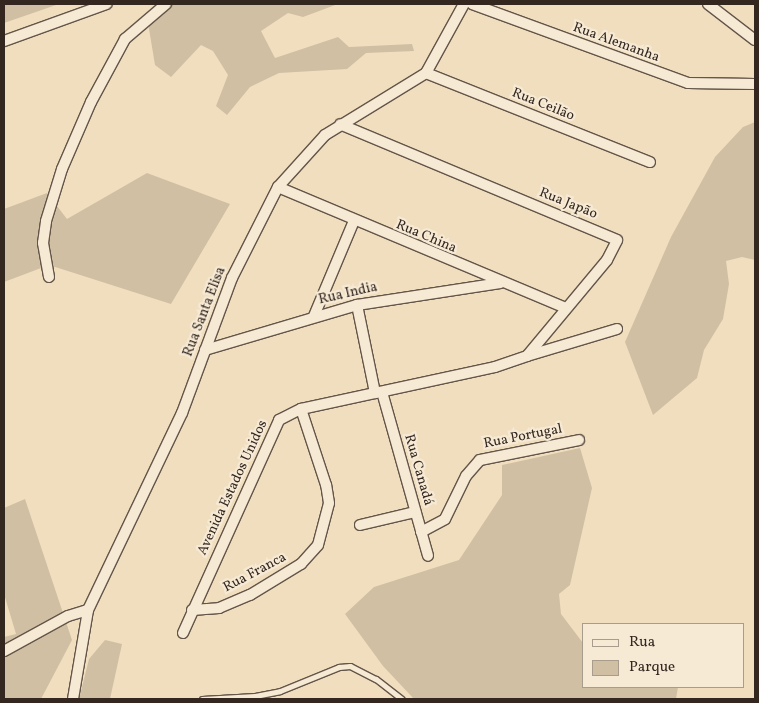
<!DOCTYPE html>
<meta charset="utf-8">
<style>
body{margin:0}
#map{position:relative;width:759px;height:703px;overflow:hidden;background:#f1debf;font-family:Vollkorn,serif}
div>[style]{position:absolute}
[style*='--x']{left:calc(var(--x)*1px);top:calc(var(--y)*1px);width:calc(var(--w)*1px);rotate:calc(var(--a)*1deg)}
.green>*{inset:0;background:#d1bfa4}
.roads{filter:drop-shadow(1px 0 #635548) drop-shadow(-1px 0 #635548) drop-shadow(0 1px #635548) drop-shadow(0 -1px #635548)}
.lane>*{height:5px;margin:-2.5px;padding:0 2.5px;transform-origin:2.5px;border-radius:2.5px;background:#f6ead5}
.street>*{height:10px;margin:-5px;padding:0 5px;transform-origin:5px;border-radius:5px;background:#f6ead5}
span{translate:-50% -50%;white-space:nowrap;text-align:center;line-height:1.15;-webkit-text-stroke:4.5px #f6ead5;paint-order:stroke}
.street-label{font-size:14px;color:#342720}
.frame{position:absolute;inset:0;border:5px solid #342720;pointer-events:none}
.legend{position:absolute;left:582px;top:623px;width:162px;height:65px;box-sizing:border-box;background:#f6ead5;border:1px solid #a89c8d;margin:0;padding:6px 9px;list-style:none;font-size:15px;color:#342720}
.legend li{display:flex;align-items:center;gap:10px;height:25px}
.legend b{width:25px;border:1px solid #a89c8d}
</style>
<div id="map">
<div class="green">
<i style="clip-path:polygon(4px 4px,59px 4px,4px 23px)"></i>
<i style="clip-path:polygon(170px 4px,338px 4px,303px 17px,288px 13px,261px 31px,275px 58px,338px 37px,349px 47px,412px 44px,414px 51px,366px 53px,347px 69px,279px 73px,250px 87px,227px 115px,216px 106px,228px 75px,213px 51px,201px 45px,171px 77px,155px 65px,148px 23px)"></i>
<i style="clip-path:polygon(755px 122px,755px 260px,742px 257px,726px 261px,729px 284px,723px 319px,704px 350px,697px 378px,653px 415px,625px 342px,671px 237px,715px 157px,743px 127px)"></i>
<i style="clip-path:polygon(147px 173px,230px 204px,171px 304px,49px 265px,4px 282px,4px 209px,47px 193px,67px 219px)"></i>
<i style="clip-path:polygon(580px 448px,592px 488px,570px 585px,559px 594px,561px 614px,583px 643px,583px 687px,678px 687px,676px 699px,414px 699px,383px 666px,345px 614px,374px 587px,459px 560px,502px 495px,502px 465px)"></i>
<i style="clip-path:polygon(25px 499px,72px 640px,41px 699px,4px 699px,4px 637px,16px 634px,4px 594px,4px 508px)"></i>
<i style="clip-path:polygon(105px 640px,122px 644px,110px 699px,79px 699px,89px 659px)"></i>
</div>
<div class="roads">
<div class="lane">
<i style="--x:202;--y:699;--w:53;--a:-3.2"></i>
<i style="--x:255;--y:696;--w:25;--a:-11"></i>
<i style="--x:280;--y:691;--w:64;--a:-22.1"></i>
<i style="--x:339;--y:667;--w:11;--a:-5"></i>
<i style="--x:350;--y:666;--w:29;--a:27"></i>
<i style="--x:376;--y:679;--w:33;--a:38"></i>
</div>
<div class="street">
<i style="--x:472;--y:4;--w:230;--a:20.1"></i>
<i style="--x:688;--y:83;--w:67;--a:0.9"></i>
<i style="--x:708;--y:4;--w:59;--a:37.5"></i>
<i style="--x:4;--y:41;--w:109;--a:-19.8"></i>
<i style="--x:426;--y:73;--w:241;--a:21.7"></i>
<i style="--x:278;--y:187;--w:312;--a:22.8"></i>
<i style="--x:49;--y:277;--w:35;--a:-100"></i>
<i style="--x:43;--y:243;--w:22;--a:-82"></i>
<i style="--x:46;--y:221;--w:54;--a:-72.9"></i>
<i style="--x:62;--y:169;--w:73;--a:-66.6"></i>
<i style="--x:91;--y:102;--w:72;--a:-61.6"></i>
<i style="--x:125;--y:39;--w:54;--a:-40.5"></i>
<i style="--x:357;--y:305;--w:90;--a:78.4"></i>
<i style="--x:314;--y:316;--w:103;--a:-67.2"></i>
<i style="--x:205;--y:350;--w:159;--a:-16.5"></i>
<i style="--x:357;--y:305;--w:145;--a:-8.7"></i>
<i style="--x:527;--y:356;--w:94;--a:-16.7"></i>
<i style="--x:382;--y:392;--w:170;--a:74.3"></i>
<i style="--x:360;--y:525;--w:57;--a:-13.3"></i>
<i style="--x:421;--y:532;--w:27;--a:-28"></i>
<i style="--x:445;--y:519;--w:48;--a:-64"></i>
<i style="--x:466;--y:476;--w:21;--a:-49"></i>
<i style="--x:480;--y:460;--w:101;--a:-11.4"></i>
<i style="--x:192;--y:610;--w:27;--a:-4"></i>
<i style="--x:219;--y:608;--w:34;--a:-23"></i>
<i style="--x:250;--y:595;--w:60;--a:-31.3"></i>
<i style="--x:301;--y:564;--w:25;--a:-48"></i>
<i style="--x:318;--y:545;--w:43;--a:-75.3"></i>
<i style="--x:329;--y:503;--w:18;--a:-99"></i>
<i style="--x:326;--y:485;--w:80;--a:-108.2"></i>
<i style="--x:183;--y:633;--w:234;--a:-65.7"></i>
<i style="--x:279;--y:420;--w:25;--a:-27"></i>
<i style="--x:301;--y:409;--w:198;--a:-12.2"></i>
<i style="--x:495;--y:367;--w:34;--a:-19"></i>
<i style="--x:527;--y:356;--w:125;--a:-50.2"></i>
<i style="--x:607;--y:260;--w:22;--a:-63"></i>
<i style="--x:617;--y:240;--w:300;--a:-157.3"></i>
<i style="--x:4;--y:651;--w:73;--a:-28.7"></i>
<i style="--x:68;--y:616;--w:21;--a:-17"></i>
<i style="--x:73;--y:699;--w:90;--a:-80.4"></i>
<i style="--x:88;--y:610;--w:218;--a:-64.5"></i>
<i style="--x:182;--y:413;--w:144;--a:-69.7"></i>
<i style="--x:232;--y:278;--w:102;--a:-63.2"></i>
<i style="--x:278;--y:187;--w:70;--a:-47.9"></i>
<i style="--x:325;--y:135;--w:119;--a:-31.5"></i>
<i style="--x:426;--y:73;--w:79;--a:-61.2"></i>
</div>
</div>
<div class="street-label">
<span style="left:616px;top:43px;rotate:20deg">Rua Alemanha</span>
<span style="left:543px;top:105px;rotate:22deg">Rua Ceilão</span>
<span style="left:568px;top:204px;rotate:22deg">Rua Japão</span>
<span style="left:426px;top:237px;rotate:23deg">Rua China</span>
<span style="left:348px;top:294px;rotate:-13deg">Rua India</span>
<span style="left:205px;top:312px;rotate:-69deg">Rua Santa Elisa</span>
<span style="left:523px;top:437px;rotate:-11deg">Rua Portugal</span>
<span style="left:418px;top:470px;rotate:74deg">Rua Canadá</span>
<span style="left:233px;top:488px;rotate:-65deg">Avenida Estados Unidos</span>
<span style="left:255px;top:573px;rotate:-28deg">Rua Franca</span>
</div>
<div class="frame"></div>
<ul class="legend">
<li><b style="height:6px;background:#f6ead5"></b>Rua</li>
<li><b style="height:14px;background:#d1bfa4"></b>Parque</li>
</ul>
</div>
